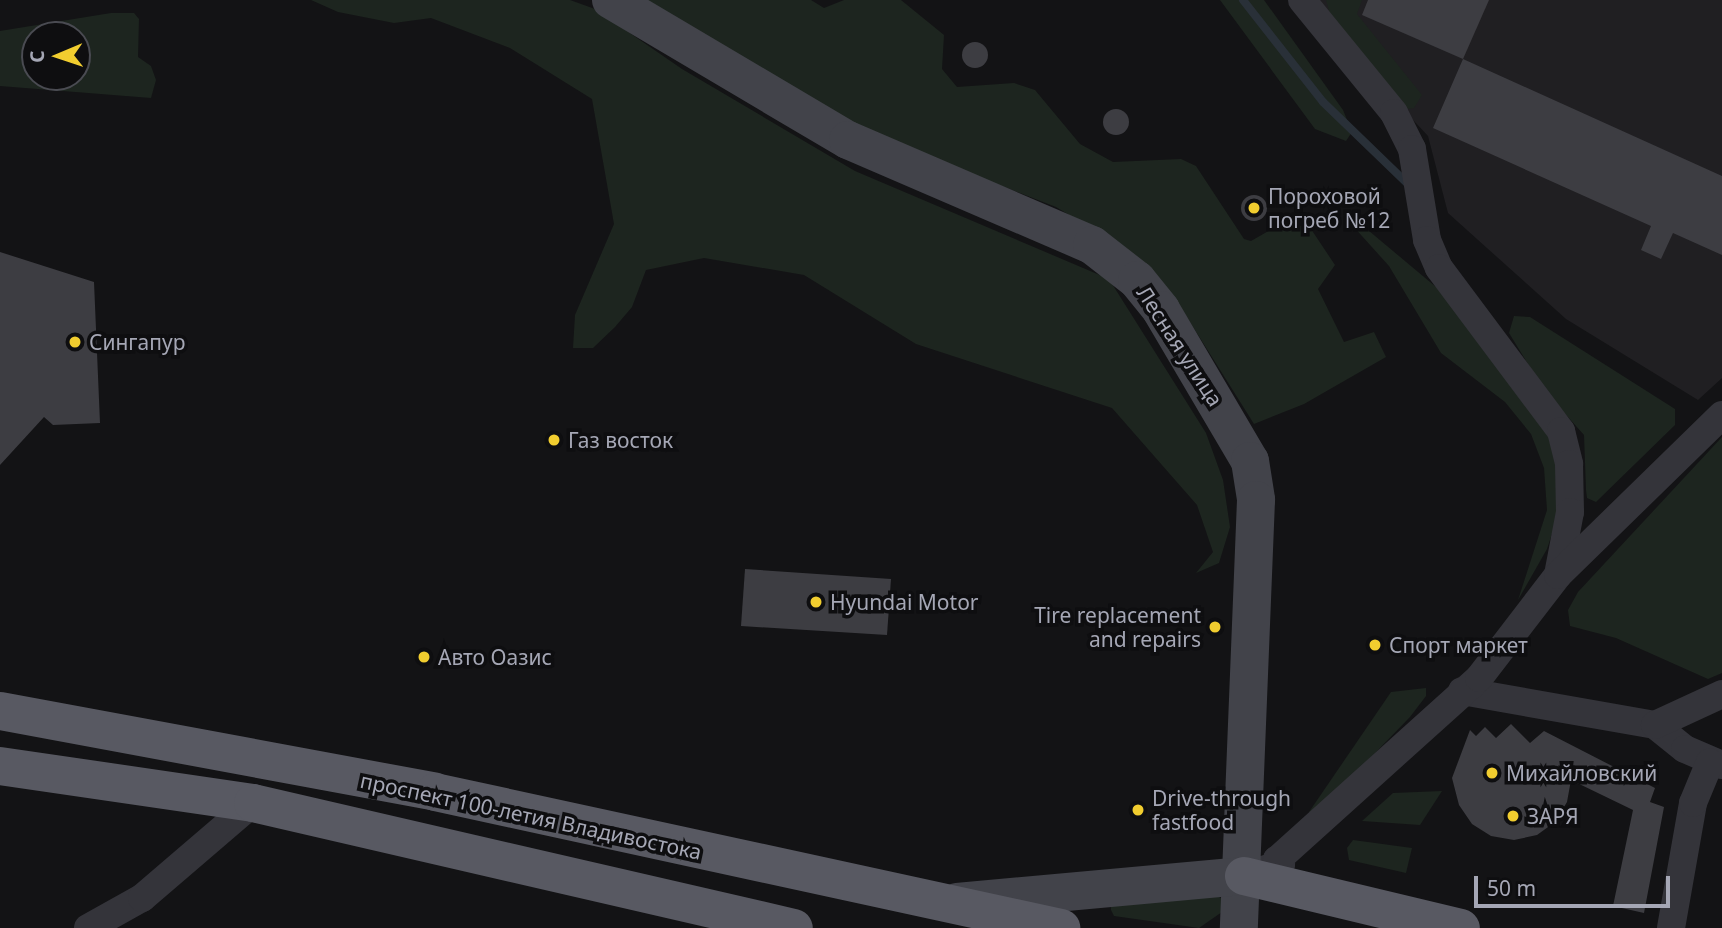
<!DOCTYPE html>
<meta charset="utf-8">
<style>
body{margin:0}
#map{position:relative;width:1722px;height:928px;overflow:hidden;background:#131315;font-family:"Noto Sans",sans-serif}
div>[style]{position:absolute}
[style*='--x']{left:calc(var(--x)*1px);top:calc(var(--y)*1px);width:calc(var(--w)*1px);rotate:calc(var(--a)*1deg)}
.built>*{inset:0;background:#201f22}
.green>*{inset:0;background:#1d251f}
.stream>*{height:8px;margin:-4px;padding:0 4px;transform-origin:4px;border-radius:4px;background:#293038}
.building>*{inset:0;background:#3d3d42}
.round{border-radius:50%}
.minor>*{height:28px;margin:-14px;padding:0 14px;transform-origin:14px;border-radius:14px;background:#34343a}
.secondary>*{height:38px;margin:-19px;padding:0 19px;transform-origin:19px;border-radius:19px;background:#42434a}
.trunk>*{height:38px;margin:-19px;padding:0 19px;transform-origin:19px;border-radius:19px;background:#585962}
.dots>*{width:19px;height:19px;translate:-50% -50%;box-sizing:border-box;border:4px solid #0e0e10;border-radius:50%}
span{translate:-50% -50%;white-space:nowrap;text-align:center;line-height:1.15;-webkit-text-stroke:7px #0e0e10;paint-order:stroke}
.poi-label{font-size:21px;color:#a5a7b5}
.left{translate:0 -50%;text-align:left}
.right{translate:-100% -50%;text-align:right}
.street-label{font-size:21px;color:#a5a7b5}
.north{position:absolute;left:21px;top:21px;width:70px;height:70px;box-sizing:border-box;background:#0e0e10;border:2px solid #4a4b52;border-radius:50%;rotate:268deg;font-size:19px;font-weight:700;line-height:28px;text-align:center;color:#a5a7b5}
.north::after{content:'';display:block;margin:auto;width:24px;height:32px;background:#f1cd2f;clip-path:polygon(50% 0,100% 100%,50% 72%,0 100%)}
.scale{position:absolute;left:1474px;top:876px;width:196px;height:32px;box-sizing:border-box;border:4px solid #a5a7b5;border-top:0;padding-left:9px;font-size:21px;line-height:24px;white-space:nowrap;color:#a5a7b5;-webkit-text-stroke:5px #0e0e10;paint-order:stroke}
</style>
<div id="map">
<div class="built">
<i style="clip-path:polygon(1301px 0,1722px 0,1722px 378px,1698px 400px,1566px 319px,1448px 213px,1428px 136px)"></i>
</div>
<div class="green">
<i style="clip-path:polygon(311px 0,570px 0,595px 9px,682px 69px,855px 171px,1109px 279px,1206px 433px,1223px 480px,1230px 527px,1219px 563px,1196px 573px,1213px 552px,1197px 505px,1112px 408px,916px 344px,804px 275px,704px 258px,646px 270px,632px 307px,615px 327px,593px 348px,573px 348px,575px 315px,614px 224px,592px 99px,510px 48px,431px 18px,394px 23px,338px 12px)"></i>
<i style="clip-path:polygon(642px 0,811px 0,824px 8px,844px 0,901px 0,944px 35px,942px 69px,957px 87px,1014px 83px,1035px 90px,1080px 144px,1113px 162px,1181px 159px,1196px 166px,1244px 239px,1251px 241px,1277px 226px,1309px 226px,1335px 265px,1318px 289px,1344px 342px,1374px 332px,1386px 357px,1304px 404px,1254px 424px,1178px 303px,1099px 233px,1056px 207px,881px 139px)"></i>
<i style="clip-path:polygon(1220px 0,1264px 0,1343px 110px,1352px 132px,1346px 141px,1315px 129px)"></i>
<i style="clip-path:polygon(1326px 0,1362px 0,1357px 14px,1422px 95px,1414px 108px,1408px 109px,1332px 21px)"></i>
<i style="clip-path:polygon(evenodd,111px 13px,134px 13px,139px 19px,138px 57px,151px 66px,156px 80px,151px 98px,0 86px,0 31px,111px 13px,35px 35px,77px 35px,77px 77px,35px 77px,35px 35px)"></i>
<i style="clip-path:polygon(1343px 215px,1350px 215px,1436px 287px,1530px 407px,1555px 448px,1560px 509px,1547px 549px,1518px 600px,1547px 510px,1544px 468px,1531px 434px,1505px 402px,1441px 353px,1389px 266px)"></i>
<i style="clip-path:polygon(1514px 316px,1530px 317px,1675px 409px,1675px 425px,1596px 502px,1587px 498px,1586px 490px,1584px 435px,1544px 390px,1509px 333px)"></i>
<i style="clip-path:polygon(1722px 437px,1722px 673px,1708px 679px,1616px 638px,1570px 626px,1568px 610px,1578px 592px)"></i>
<i style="clip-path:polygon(1426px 688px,1426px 696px,1410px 717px,1315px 815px,1309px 812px,1391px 692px)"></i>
<i style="clip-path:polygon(1442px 791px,1420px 825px,1362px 821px,1393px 793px)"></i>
<i style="clip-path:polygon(1353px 840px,1412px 848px,1406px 873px,1349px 860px,1347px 848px)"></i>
<i style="clip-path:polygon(1217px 896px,1223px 899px,1222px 912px,1199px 928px,1114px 916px,1111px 910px,1111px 905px)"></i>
</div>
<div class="stream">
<i style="--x:1243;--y:0;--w:130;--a:51.9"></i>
<i style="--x:1323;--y:102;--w:120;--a:44"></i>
</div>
<div class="building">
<i style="clip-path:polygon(1368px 0,1489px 0,1463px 59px,1362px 15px)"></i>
<i class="round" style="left:962px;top:42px;width:26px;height:26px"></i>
<i style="clip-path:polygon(1463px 59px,1722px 176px,1722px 255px,1673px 233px,1661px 259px,1641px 250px,1651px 226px,1433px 128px)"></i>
<i class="round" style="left:1103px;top:109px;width:26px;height:26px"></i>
<i class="round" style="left:1241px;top:195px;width:26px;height:26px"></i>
<i style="clip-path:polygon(0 252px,94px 282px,100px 423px,53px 425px,44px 417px,0 465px)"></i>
<i style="clip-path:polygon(745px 569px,891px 579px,887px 635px,741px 626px)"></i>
<i style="clip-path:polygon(1511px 724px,1530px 743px,1544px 731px,1655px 788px,1650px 802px,1664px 807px,1644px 913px,1613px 906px,1633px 810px,1571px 780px,1567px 802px,1555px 822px,1537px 835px,1514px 840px,1491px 836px,1472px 824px,1459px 805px,1452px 778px,1470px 730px,1476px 736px,1485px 727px,1496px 738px)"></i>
</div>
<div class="minor">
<i style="--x:1302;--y:0;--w:146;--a:50.8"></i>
<i style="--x:1394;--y:113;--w:40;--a:63.4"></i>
<i style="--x:1412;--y:149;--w:92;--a:80.6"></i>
<i style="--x:1427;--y:240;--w:30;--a:67"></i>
<i style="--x:1439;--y:268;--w:204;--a:53.2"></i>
<i style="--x:1561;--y:431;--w:34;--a:76"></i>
<i style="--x:1569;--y:464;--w:48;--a:88.8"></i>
<i style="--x:1570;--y:512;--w:64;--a:100.8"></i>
<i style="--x:1462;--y:691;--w:196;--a:10"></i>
<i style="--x:1655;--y:725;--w:38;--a:39"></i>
<i style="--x:1685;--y:749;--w:40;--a:23.4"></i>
<i style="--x:1655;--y:725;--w:74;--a:-24.8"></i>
<i style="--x:1244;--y:876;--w:39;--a:-18"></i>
<i style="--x:1281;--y:864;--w:6;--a:-135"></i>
<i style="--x:1277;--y:860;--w:272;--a:-42"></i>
<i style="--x:1479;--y:678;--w:130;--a:-52.5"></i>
<i style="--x:1558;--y:575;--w:229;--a:-44.3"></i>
<i style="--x:88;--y:928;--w:62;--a:-29.1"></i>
<i style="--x:142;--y:898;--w:146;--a:-40.6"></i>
<i style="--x:1671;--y:928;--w:127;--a:-80"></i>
<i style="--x:1693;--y:803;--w:44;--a:-67.5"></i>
</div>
<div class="secondary">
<i style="--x:611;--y:0;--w:275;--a:30.6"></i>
<i style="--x:848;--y:140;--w:266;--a:23.3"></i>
<i style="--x:1092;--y:245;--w:57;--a:37.9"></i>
<i style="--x:1137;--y:280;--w:38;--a:51"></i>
<i style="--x:1161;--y:310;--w:175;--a:59.5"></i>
<i style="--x:1250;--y:461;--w:39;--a:81"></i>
<i style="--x:1256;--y:500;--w:428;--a:92.3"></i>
<i style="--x:957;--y:902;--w:288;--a:-5.2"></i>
</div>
<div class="trunk">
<i style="--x:0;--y:711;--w:442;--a:10.5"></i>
<i style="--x:435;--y:792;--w:641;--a:12.26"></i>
<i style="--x:0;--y:766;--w:256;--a:8.3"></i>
<i style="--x:253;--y:803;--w:555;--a:13.01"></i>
<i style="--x:1244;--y:876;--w:223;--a:13.5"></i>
</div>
<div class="dots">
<i style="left:1254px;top:208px;background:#f1cd2f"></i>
<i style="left:75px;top:342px;background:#f1cd2f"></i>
<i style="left:554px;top:440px;background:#f1cd2f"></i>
<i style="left:816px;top:602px;background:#f1cd2f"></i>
<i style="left:1215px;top:627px;background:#f1cd2f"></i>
<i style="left:1375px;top:645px;background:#f1cd2f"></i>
<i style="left:424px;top:657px;background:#f1cd2f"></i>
<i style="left:1492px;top:773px;background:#f1cd2f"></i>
<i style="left:1138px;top:810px;background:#f1cd2f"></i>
<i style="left:1513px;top:816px;background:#f1cd2f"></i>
</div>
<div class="poi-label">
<span class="left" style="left:1268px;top:208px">Пороховой<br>погреб №12</span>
<span class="left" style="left:89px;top:342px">Сингапур</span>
<span class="left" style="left:568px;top:440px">Газ восток</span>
<span class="left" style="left:830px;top:602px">Hyundai Motor</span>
<span class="right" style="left:1201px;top:627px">Tire replacement<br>and repairs</span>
<span class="left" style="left:1389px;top:645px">Спорт маркет</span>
<span class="left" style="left:438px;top:657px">Авто Оазис</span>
<span class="left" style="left:1506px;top:773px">Михайловский</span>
<span class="left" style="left:1152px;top:810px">Drive-through<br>fastfood</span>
<span class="left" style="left:1527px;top:816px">ЗАРЯ</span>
</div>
<div class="street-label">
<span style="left:1180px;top:346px;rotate:57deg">Лесная улица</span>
<span style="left:531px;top:816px;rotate:12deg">проспект 100-летия Владивостока</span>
</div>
<div class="north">С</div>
<div class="scale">50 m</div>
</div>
